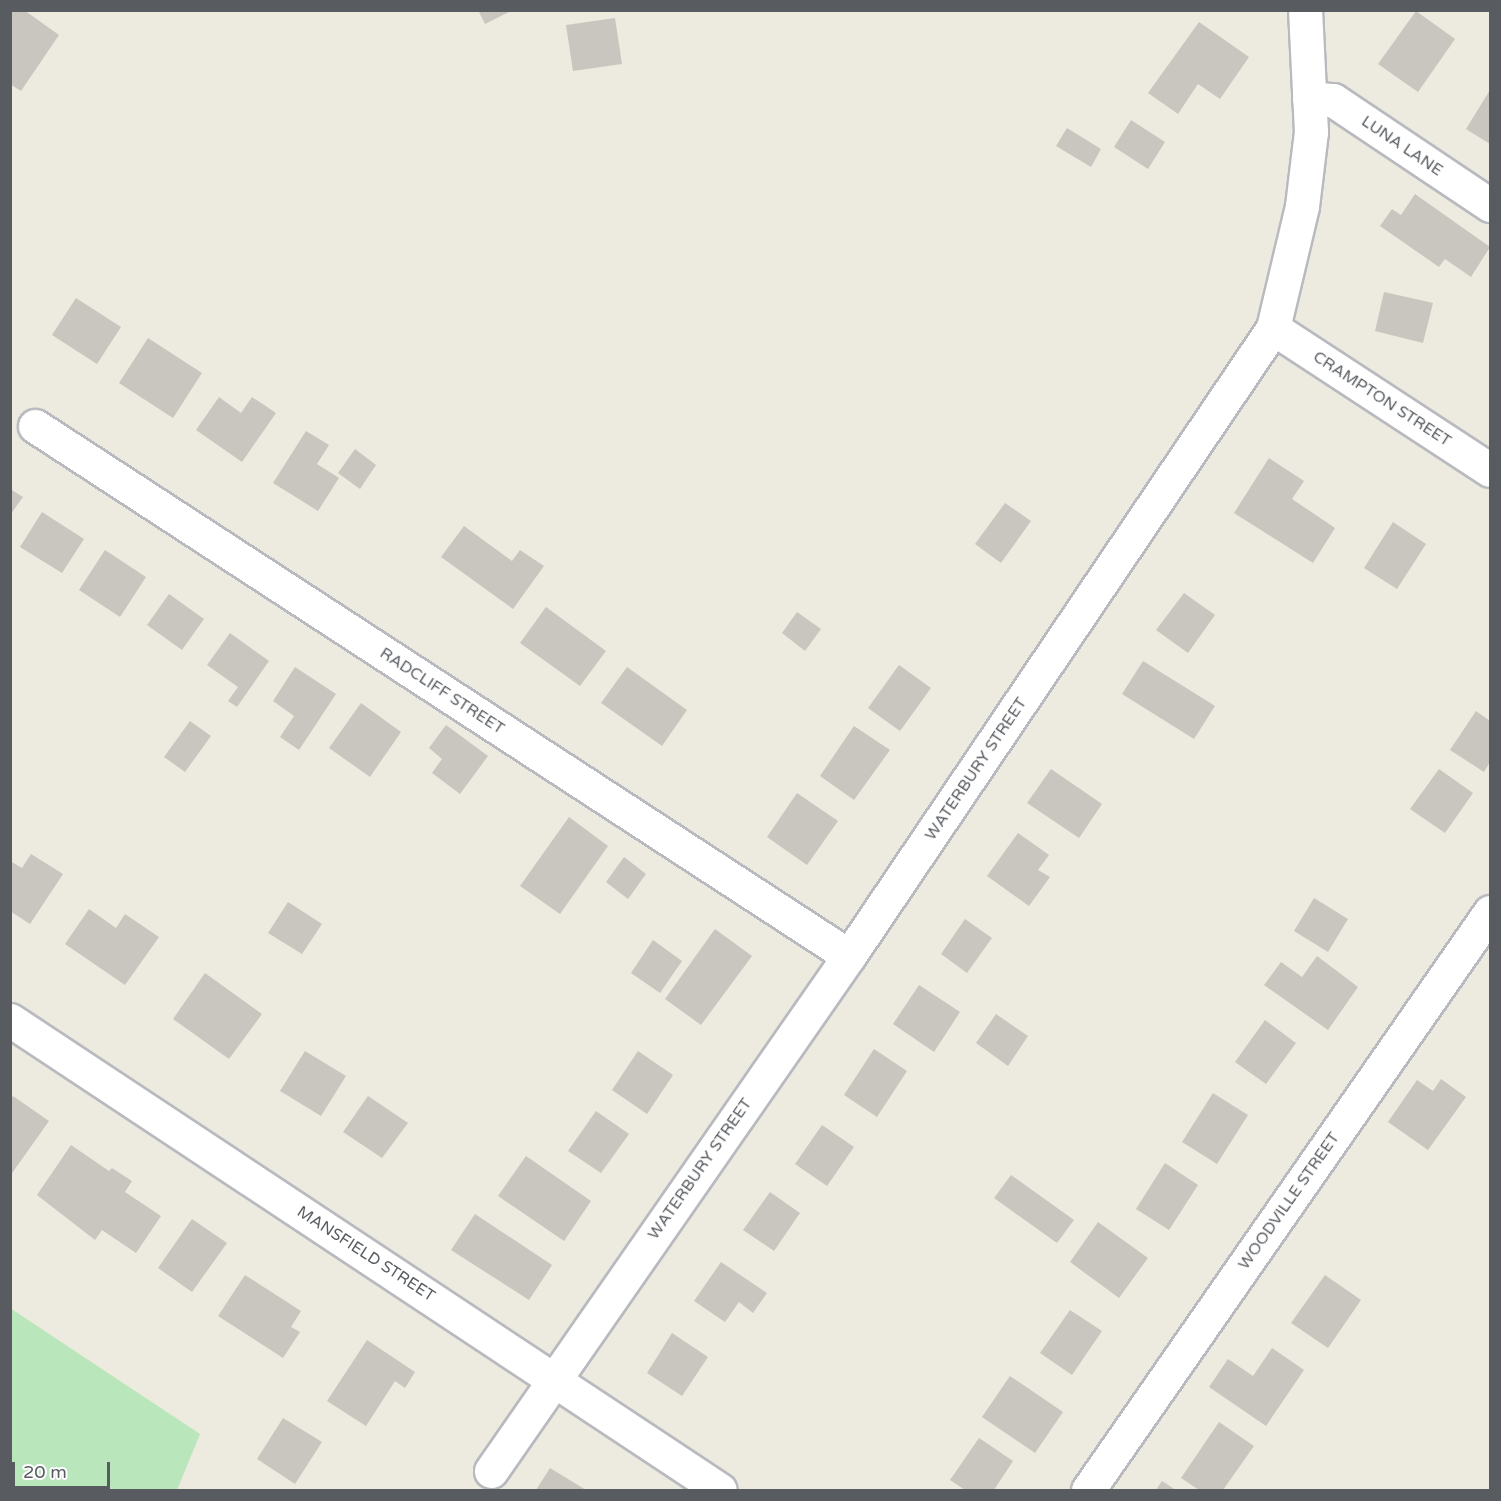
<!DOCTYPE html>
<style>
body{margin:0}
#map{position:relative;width:1501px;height:1501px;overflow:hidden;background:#edeadf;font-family:"Varela Round",sans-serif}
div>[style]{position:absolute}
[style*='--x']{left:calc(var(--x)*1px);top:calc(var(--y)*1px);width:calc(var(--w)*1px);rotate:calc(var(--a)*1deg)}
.green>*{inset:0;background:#bae6bb}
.building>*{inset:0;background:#c9c6bf}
.roads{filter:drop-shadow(2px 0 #b8babf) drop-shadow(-2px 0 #b8babf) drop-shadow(0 2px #b8babf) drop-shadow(0 -2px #b8babf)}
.minor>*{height:33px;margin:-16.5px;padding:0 16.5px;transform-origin:16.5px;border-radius:16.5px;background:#fff}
span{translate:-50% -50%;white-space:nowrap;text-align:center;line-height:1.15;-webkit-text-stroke:5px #fff;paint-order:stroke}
.street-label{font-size:16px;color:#585c61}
.frame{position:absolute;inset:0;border:12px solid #585c61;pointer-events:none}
.scale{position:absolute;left:12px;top:1462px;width:98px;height:27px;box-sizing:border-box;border:3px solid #585c61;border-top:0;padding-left:8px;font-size:18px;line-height:21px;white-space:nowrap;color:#585c61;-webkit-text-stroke:4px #fff;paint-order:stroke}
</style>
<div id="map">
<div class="green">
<i style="clip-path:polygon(10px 1308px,200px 1434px,177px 1490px,11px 1490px)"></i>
</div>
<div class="building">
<i style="clip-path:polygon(10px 10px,24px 10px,59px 35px,21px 91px,10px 84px)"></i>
<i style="clip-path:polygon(478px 10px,513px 10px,485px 24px)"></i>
<i style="clip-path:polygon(1416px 11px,1455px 39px,1418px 92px,1378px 64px)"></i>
<i style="clip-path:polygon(615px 18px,622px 64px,573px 71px,566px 25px)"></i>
<i style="clip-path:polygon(1199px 22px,1249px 57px,1220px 99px,1198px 84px,1178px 114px,1148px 93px)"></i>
<i style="clip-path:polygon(1490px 90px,1490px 144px,1466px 129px)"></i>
<i style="clip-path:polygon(1131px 120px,1165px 142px,1148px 169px,1114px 147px)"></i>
<i style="clip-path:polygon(1067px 128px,1101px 149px,1091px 167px,1056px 146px)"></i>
<i style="clip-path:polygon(1415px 194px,1490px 247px,1471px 277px,1445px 259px,1439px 267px,1380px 226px,1392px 209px,1401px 215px)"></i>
<i style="clip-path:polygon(1384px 292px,1433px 303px,1423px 343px,1375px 331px)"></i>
<i style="clip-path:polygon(76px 298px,121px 327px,97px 364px,52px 335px)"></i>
<i style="clip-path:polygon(148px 338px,202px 373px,173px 418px,119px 383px)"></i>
<i style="clip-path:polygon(219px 397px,241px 413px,252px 397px,276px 413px,242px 462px,196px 430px)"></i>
<i style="clip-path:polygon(306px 431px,329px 445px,317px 464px,339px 478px,318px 511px,273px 483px)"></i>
<i style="clip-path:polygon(355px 449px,376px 465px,360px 489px,338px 473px)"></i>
<i style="clip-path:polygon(1269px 458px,1304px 481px,1292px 499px,1335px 528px,1313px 563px,1234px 513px)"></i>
<i style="clip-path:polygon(10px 489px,23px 497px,10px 515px)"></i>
<i style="clip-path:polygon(1005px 503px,1031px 521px,1001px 563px,975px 544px)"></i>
<i style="clip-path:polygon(42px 512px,84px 539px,62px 573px,20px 547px)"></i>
<i style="clip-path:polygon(1393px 522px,1426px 544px,1397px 589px,1364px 568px)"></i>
<i style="clip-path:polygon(464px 526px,512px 561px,520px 550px,544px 566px,513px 609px,441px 557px)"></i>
<i style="clip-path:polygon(105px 550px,146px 577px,120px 617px,79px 590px)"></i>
<i style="clip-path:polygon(1184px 593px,1215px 615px,1188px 653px,1156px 630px)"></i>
<i style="clip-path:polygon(169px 594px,204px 619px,182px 650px,147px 625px)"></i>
<i style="clip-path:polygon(546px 607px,606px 651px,580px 686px,520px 643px)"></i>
<i style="clip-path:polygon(797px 612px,821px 629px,805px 651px,782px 633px)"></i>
<i style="clip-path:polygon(230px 633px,269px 661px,237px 707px,228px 701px,238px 687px,207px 665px)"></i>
<i style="clip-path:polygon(1143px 661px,1215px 706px,1194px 739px,1122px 694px)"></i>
<i style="clip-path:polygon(899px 665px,931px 688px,900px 731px,868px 708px)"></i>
<i style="clip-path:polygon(295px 667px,336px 694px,299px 750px,280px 737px,294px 716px,273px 701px)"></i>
<i style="clip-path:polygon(627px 667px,687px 710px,662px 746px,601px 703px)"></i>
<i style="clip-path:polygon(361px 703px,401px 732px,370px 777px,329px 748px)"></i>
<i style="clip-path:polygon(1476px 711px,1490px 721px,1490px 762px,1484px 772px,1450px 750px)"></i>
<i style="clip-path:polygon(190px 721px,211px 736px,185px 772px,164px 757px)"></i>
<i style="clip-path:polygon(446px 725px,488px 756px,460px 794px,432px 773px,442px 759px,429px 748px)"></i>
<i style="clip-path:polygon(854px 726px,890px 750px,854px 800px,820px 776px)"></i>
<i style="clip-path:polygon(1051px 769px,1102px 804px,1079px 838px,1027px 803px)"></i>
<i style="clip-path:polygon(1439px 769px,1473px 793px,1445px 833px,1410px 809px)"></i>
<i style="clip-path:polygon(797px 793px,838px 821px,807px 865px,767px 837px)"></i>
<i style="clip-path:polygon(569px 817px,608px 846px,560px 914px,520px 886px)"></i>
<i style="clip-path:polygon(1018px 833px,1049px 855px,1038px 870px,1050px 877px,1029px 906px,987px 876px)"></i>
<i style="clip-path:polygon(31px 854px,63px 874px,30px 924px,10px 911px,10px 861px,22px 868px)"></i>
<i style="clip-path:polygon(624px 857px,646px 874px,628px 899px,606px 882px)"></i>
<i style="clip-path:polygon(1314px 898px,1348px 919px,1328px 952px,1294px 931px)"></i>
<i style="clip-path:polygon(288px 902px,322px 924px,302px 954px,268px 933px)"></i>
<i style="clip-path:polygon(89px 909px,116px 928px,125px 914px,159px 937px,125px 985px,65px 944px)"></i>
<i style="clip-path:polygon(965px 919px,992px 938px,967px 973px,941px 954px)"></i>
<i style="clip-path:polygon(715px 929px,752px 956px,701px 1025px,665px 999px)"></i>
<i style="clip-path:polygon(653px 940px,682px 961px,660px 993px,631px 973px)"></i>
<i style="clip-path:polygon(1317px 956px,1358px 987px,1328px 1030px,1264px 985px,1281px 962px,1302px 977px)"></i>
<i style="clip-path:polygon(205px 973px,262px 1014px,229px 1059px,173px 1019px)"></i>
<i style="clip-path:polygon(919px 985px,960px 1012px,934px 1052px,893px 1024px)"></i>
<i style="clip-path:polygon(996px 1014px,1028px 1036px,1008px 1066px,976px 1043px)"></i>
<i style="clip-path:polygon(1265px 1020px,1296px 1043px,1266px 1084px,1235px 1062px)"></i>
<i style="clip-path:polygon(874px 1049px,907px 1071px,877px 1117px,844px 1095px)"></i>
<i style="clip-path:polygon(305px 1051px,346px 1076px,321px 1116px,280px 1091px)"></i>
<i style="clip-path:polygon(638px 1051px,673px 1075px,647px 1114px,612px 1090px)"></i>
<i style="clip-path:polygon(1441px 1079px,1466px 1097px,1428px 1150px,1388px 1122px,1417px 1080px,1433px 1091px)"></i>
<i style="clip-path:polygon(1213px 1093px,1248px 1115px,1217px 1164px,1182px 1142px)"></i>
<i style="clip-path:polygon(13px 1096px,49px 1121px,10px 1176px,10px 1100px)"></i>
<i style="clip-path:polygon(368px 1096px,408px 1123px,382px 1158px,343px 1132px)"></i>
<i style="clip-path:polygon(596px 1111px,629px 1134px,601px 1173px,568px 1151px)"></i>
<i style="clip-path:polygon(822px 1125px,854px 1147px,827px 1186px,795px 1164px)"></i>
<i style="clip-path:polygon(71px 1145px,109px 1171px,112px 1168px,132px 1181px,125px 1192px,161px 1216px,136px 1253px,102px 1230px,95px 1240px,37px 1195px)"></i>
<i style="clip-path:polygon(526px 1156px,591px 1201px,564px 1241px,498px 1196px)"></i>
<i style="clip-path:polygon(1165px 1163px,1198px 1185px,1169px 1230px,1136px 1209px)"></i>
<i style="clip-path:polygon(1011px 1175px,1074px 1220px,1057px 1243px,994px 1198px)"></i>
<i style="clip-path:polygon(770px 1192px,800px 1213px,774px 1251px,743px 1230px)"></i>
<i style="clip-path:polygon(475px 1214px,552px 1265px,529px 1300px,451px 1250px)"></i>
<i style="clip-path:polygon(192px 1219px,227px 1243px,192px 1292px,158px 1268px)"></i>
<i style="clip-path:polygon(1098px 1222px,1148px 1258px,1119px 1298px,1070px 1262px)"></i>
<i style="clip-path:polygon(721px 1262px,767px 1293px,753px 1313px,739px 1302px,725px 1322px,694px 1301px)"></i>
<i style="clip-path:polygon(245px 1275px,301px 1311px,291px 1327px,300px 1332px,283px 1358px,218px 1316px)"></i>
<i style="clip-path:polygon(1325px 1275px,1361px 1300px,1328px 1348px,1291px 1323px)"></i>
<i style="clip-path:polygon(1070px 1310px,1102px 1331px,1072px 1375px,1040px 1353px)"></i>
<i style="clip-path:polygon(672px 1333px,708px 1357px,682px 1396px,647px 1373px)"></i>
<i style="clip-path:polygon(367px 1340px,415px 1372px,405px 1388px,395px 1381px,366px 1426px,327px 1401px)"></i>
<i style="clip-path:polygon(1272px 1348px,1304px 1370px,1266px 1426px,1209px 1387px,1228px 1359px,1253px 1376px)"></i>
<i style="clip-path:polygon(1010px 1376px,1063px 1412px,1035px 1453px,982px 1417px)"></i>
<i style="clip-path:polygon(283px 1418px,322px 1442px,295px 1484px,257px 1459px)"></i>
<i style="clip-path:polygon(1219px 1422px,1254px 1446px,1223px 1490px,1199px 1490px,1181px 1478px)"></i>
<i style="clip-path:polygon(979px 1438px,1013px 1461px,994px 1490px,965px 1490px,950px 1480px)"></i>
<i style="clip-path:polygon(550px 1468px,586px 1490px,536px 1490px)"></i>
<i style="clip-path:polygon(1162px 1481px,1176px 1490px,1156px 1490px)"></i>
</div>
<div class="roads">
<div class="minor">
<i style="--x:1309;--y:98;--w:24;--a:5"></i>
<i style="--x:1333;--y:100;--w:189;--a:33.8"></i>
<i style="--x:1273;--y:328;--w:259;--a:33.2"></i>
<i style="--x:35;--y:426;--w:971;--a:33.07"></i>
<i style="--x:10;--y:1020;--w:851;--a:33.5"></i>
<i style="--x:491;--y:1471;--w:627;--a:-55.2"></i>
<i style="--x:849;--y:956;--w:758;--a:-55.97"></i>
<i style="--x:1273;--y:328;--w:125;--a:-76.6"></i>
<i style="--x:1302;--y:206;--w:75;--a:-83.1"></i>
<i style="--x:1311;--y:132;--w:122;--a:-92.8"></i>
<i style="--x:1088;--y:1490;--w:704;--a:-55.18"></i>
</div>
</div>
<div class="street-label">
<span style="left:1402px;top:146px;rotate:34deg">LUNA LANE</span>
<span style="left:1382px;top:399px;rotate:33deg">CRAMPTON STREET</span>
<span style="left:442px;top:691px;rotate:33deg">RADCLIFF STREET</span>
<span style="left:976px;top:769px;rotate:-56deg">WATERBURY STREET</span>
<span style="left:700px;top:1169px;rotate:-55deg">WATERBURY STREET</span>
<span style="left:1289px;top:1201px;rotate:-55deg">WOODVILLE STREET</span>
<span style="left:366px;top:1254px;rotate:33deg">MANSFIELD STREET</span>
</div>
<div class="frame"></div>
<div class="scale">20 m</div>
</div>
